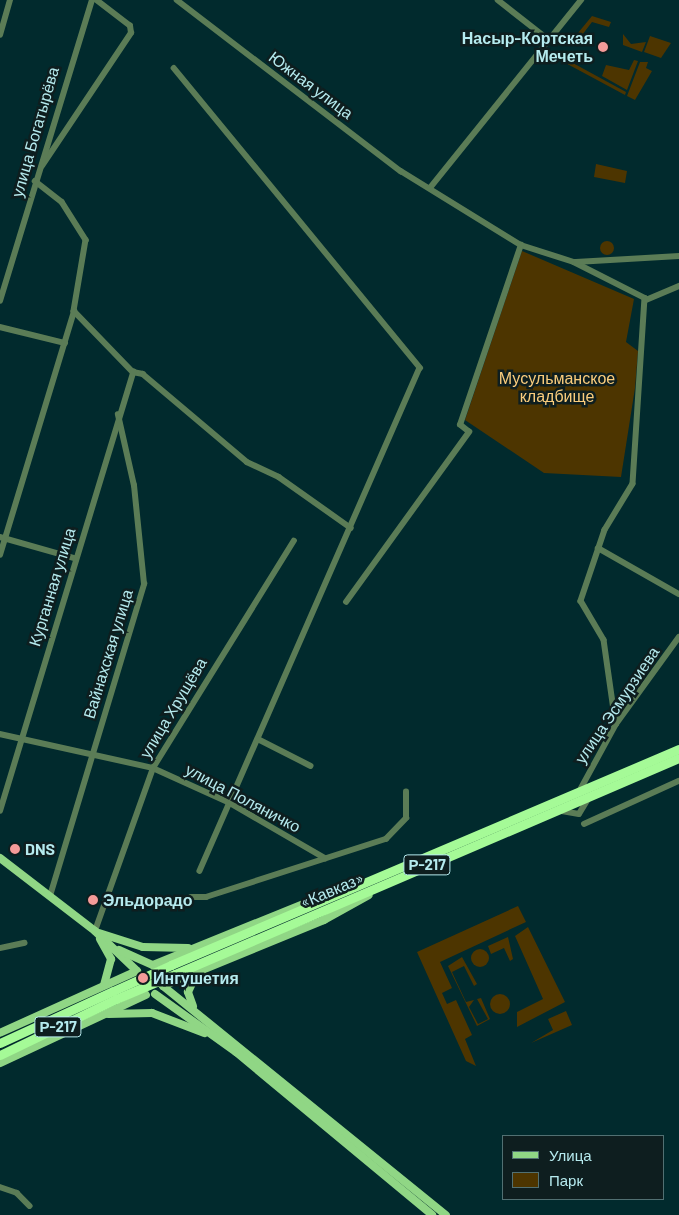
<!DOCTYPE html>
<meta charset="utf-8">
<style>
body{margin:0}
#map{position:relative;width:679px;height:1215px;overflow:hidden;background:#012a2d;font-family:Barlow,sans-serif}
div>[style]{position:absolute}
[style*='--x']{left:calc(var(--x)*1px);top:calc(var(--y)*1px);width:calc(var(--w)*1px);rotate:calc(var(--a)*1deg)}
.green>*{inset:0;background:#4d3500}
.round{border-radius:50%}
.minor>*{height:5.5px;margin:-2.75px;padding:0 2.75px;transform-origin:2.75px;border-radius:2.75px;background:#5b7c56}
.major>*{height:8px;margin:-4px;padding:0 4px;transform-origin:4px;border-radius:4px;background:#90d685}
.highway>*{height:9px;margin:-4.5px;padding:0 4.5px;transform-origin:4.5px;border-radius:4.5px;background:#a5fa97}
.highway-bridge>*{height:9px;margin:-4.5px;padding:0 4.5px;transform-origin:4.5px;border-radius:4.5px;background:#a5fa97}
.dots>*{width:14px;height:14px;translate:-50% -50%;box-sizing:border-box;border:2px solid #0e1e1f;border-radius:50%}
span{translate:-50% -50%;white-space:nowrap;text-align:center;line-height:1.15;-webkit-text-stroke:5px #0e1e1f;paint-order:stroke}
.shield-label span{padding:1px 4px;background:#0e1e1f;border:1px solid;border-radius:4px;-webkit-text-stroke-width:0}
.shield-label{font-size:15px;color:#b5eaee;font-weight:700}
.poi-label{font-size:16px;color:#b5eaee;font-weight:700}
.right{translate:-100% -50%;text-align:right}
.left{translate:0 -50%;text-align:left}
.street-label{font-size:16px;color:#b5eaee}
.park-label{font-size:16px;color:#facd7d}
.legend{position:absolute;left:502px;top:1135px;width:162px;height:65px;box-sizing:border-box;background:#0e1e1f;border:1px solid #517072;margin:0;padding:6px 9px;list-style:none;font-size:15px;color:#b5eaee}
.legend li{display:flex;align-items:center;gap:10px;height:25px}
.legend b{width:25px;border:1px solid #517072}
</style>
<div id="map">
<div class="green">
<i style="clip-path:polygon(592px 16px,611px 22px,609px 27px,592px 22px,579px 39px,573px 39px)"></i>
<i style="clip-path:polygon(623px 34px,631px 44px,646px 42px,642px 52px,623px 45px)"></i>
<i style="clip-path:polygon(650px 36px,671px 43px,661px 58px,644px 52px)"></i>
<i style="clip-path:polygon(560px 56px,626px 92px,625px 95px,558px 59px)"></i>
<i style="clip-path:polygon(634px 60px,638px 61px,627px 90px,602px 76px,606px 65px,629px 70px)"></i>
<i style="clip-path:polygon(640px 62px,648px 62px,646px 68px,652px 71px,635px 100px,627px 96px)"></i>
<i style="clip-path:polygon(596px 164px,627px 171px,625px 183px,594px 177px)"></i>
<i class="round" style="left:600px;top:241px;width:14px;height:14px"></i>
<i style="clip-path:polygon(522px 251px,634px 299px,626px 342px,638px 351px,635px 388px,621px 477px,544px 473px,465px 420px)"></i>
<i style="clip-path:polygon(518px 906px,526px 922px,440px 962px,452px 988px,442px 993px,447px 1004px,456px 1000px,472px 1035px,465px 1039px,476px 1066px,466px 1061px,417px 952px)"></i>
<i style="clip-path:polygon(528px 927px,565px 1002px,517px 1027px,517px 1012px,543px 999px,515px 936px)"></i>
<i style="clip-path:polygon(508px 937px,513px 959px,510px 961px,504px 948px,491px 954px,488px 946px)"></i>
<i class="round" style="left:471px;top:949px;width:18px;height:18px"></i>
<i style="clip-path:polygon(462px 957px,477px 984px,474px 986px,464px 966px,452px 972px,466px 1002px,474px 1000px,469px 1007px,478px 1024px,488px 1019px,477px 999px,481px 998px,490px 1019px,477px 1026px,448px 966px)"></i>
<i class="round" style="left:490px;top:994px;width:20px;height:20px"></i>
<i style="clip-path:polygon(566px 1011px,572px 1025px,531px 1043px,553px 1030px,548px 1019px)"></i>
</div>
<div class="minor">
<i style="--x:177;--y:0;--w:282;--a:37.4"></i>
<i style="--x:401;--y:171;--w:141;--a:31.7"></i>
<i style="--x:521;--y:245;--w:56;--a:17.8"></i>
<i style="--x:574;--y:262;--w:80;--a:26.9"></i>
<i style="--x:645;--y:298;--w:186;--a:93.7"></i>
<i style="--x:633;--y:484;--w:54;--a:121.3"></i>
<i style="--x:605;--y:530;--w:75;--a:108.7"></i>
<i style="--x:581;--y:601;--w:45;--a:59.5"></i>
<i style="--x:604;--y:640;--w:85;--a:81.9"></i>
<i style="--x:498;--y:0;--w:63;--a:38"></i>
<i style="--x:0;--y:35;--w:36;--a:-74"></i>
<i style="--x:174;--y:68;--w:388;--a:50.6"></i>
<i style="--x:420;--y:368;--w:549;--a:113.62"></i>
<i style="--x:42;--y:166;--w:160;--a:-56.2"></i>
<i style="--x:131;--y:33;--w:7;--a:-98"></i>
<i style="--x:130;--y:26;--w:43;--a:-142.6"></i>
<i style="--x:35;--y:181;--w:34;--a:38"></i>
<i style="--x:62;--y:202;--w:45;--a:57.7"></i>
<i style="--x:86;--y:240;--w:72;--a:99.6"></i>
<i style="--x:430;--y:188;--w:241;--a:-51.2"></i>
<i style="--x:576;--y:262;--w:103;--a:-3.3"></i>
<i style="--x:646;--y:300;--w:36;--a:-23"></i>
<i style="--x:0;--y:301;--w:315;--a:-73"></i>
<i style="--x:0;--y:327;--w:67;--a:13.8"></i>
<i style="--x:0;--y:537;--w:77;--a:15.8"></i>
<i style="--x:598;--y:548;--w:93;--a:29.6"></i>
<i style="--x:0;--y:555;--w:255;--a:-73.1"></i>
<i style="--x:74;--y:311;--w:85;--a:46"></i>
<i style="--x:133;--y:372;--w:10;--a:11"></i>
<i style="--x:143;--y:374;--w:136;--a:40.2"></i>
<i style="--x:247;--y:462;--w:35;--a:25"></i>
<i style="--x:279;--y:477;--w:88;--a:35.3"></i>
<i style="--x:346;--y:602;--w:210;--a:-54.1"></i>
<i style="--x:469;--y:432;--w:11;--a:-142"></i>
<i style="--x:460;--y:425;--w:190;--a:-71.3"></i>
<i style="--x:0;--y:734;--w:157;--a:12.5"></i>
<i style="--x:153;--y:768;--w:85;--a:24.4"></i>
<i style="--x:230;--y:803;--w:110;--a:30.1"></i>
<i style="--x:258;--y:739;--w:59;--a:27"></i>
<i style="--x:580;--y:790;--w:75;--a:-61.4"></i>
<i style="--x:616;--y:724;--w:107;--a:-54.1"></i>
<i style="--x:0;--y:811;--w:459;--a:-73.1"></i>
<i style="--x:562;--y:811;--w:17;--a:10"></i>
<i style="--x:579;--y:814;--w:17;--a:-59"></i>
<i style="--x:584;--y:824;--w:104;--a:-24.4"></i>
<i style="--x:50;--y:896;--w:326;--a:-73.2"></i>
<i style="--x:144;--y:584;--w:99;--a:-95.8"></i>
<i style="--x:134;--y:486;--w:73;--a:-102.7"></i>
<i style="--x:191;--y:897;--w:15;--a:0"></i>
<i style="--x:206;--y:897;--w:189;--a:-17.9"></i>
<i style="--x:386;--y:839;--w:29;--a:-46"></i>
<i style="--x:406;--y:818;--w:26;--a:-90"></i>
<i style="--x:95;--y:931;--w:173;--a:-70.4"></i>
<i style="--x:153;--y:768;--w:267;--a:-58.2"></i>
<i style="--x:0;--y:948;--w:25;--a:-12"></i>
<i style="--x:0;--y:1187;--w:18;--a:19"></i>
<i style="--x:17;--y:1193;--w:18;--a:45"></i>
</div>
<div class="major">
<i style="--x:0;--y:858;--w:120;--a:37.5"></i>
<i style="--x:95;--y:931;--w:58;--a:43.6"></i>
<i style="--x:137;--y:971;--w:150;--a:155.7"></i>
<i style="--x:99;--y:933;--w:46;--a:17.7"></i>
<i style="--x:143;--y:947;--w:45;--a:1.3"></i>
<i style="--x:100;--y:939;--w:23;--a:61"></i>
<i style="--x:111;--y:959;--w:27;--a:105"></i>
<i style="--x:119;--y:950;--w:37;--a:24"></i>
<i style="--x:153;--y:965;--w:215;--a:-22.1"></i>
<i style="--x:163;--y:986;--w:364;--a:39"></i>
<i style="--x:163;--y:986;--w:174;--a:-22.3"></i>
<i style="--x:324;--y:920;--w:51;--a:-29.1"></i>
<i style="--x:155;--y:994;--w:100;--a:35.6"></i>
<i style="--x:236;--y:1052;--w:255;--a:39.7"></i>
<i style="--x:193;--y:1006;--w:15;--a:-110"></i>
<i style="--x:188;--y:992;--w:19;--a:-65"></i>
<i style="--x:108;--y:1014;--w:44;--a:-1.3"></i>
<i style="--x:152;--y:1013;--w:56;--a:21"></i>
<i style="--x:0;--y:1063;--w:161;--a:-25"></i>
</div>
<div class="highway">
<i style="--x:171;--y:965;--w:552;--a:-23.04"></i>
<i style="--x:175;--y:974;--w:548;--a:-23.2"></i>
<i style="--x:0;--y:1043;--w:124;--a:-24.7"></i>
<i style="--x:0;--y:1055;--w:129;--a:-25.8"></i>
</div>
<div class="highway-bridge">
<i style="--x:113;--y:991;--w:64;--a:-24.1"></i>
<i style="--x:116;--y:999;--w:64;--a:-23"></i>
</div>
<div class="dots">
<i style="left:603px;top:47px;background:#f59b99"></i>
<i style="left:15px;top:849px;background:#f59b99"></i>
<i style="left:93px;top:900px;background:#f59b99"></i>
<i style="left:143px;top:978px;background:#f59b99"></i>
</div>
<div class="shield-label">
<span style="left:427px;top:865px">Р-217</span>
<span style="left:58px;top:1027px">Р-217</span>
</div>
<div class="poi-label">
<span class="right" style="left:593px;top:47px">Насыр-Кортская<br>Мечеть</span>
<span class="left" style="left:25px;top:849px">DNS</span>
<span class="left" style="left:103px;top:900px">Эльдорадо</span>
<span class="left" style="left:153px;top:978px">Ингушетия</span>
</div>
<div class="street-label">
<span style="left:311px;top:85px;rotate:37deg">Южная улица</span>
<span style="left:35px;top:132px;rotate:-74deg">улица Богатырёва</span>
<span style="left:52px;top:587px;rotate:-73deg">Курганная улица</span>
<span style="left:108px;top:654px;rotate:-73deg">Вайнахская улица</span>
<span style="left:617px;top:705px;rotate:-56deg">улица Эсмурзиева</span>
<span style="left:173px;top:708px;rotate:-59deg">улица Хрущёва</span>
<span style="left:243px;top:798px;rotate:28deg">улица Поляничко</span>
<span style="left:332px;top:890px;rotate:-23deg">«Кавказ»</span>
</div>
<div class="park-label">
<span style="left:557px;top:387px">Мусульманское<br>кладбище</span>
</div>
<ul class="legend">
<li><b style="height:6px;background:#90d685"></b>Улица</li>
<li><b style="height:14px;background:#4d3500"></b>Парк</li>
</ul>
</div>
